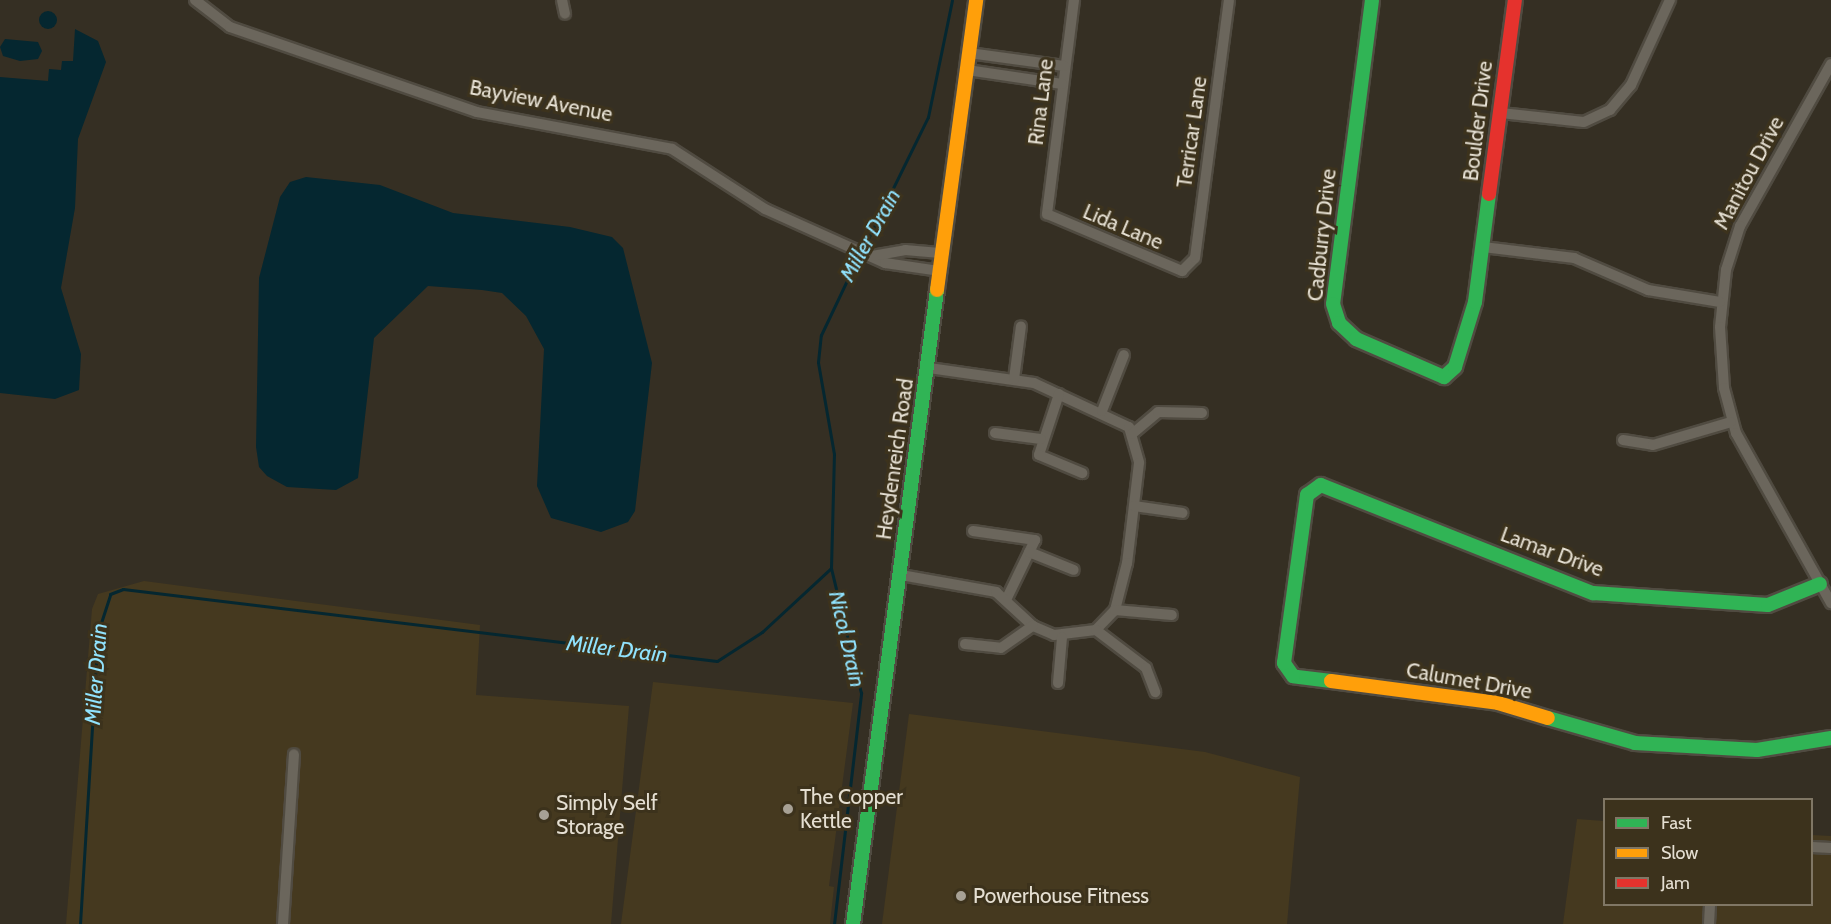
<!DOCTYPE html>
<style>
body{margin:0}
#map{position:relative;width:1831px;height:924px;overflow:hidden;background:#352f23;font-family:Cabin,sans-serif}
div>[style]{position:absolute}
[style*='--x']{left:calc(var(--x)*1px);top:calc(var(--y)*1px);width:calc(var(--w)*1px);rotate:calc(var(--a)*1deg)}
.built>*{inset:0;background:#45391f}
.water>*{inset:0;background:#052730}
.round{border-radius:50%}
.stream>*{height:3px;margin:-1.5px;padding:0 1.5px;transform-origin:1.5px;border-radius:1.5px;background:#052730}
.roads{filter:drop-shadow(2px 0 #504b41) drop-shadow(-2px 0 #504b41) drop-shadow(0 2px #504b41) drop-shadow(0 -2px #504b41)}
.street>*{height:10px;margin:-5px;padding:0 5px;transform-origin:5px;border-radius:5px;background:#6b665c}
.fast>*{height:14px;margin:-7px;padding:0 7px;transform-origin:7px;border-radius:7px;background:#30b455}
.slow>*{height:14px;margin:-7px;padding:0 7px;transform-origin:7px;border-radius:7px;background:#ff9f0a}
.jam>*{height:14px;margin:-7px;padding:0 7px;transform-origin:7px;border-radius:7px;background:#e5322d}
.dots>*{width:16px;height:16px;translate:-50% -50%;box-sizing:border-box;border:3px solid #3c321c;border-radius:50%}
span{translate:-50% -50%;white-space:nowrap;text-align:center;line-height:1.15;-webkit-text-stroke:6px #3c321c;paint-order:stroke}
.street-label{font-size:21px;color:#e5dfd2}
.poi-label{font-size:21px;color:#e5dfd2}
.left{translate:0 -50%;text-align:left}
.water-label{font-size:22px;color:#91e3fe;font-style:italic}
.legend{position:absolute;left:1603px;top:798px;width:210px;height:108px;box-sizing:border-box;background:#3c321c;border:2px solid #807765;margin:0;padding:8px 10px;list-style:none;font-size:18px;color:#e5dfd2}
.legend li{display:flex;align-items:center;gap:12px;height:30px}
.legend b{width:30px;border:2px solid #807765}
</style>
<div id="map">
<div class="built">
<i style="clip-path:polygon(144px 581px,480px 625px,476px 695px,629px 706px,611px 924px,66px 924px,92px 609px,98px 594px)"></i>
<i style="clip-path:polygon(653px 682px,853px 703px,829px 886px,834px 887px,830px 924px,621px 924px)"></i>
<i style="clip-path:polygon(909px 714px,1205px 752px,1300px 777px,1287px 924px,882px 924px)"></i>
<i style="clip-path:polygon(1577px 819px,1604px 821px,1604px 904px,1812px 904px,1812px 835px,1831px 836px,1831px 924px,1563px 924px)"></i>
</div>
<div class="water">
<i class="round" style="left:39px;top:11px;width:18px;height:18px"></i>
<i style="clip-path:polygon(75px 29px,98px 41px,106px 62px,78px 139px,75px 208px,61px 288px,81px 354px,79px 390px,55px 399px,0 393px,0 77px,48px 81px,49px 69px,61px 70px,62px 61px,73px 61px)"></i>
<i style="clip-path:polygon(5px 39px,38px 42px,42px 51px,38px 59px,20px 61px,3px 56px,0 47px)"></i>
<i style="clip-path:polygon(306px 177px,380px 185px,453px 213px,570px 227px,612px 237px,623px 248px,652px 363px,635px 511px,628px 522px,601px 532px,551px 518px,537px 486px,544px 349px,526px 316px,502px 293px,482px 290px,428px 286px,374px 338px,358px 478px,336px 490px,287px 487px,267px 476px,259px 467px,256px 447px,259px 278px,280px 197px,290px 182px)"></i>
</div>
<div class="stream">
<i style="--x:863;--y:249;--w:147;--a:-63.8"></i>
<i style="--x:928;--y:117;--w:119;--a:-78.4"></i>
<i style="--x:80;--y:924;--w:293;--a:-86.5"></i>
<i style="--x:98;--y:632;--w:40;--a:-72"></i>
<i style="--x:110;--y:594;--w:14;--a:-21"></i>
<i style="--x:123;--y:589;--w:598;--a:6.91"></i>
<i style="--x:717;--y:661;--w:54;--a:-32.8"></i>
<i style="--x:762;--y:632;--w:94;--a:-42.8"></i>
<i style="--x:834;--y:924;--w:233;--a:-83.3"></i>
<i style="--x:861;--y:693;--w:129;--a:-103.5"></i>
<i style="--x:831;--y:568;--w:114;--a:-88.5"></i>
<i style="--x:834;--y:454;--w:93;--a:-99.9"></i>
<i style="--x:818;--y:362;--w:27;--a:-84"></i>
<i style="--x:821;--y:335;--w:89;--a:-64.6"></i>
</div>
<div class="roads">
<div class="street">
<i style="--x:195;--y:0;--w:44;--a:37.6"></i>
<i style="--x:230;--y:27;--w:261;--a:19"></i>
<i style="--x:477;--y:112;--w:198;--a:10.7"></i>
<i style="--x:672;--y:149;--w:111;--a:32.8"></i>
<i style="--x:765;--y:209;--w:132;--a:24.2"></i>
<i style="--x:885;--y:263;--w:56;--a:8.3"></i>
<i style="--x:562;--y:0;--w:14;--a:78"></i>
<i style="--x:1074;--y:0;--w:216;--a:97.2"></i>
<i style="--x:1047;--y:214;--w:147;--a:22.9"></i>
<i style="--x:1182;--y:271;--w:18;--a:-45"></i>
<i style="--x:1195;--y:258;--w:260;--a:-82.5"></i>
<i style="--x:969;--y:53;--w:96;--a:7.8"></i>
<i style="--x:1831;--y:64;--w:186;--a:119.3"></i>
<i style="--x:1740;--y:226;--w:46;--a:107.7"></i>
<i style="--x:1726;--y:270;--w:57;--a:96"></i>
<i style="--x:1720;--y:327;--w:61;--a:86.2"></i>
<i style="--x:1724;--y:388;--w:47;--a:75.1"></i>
<i style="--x:1736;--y:433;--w:195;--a:60.8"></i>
<i style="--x:967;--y:70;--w:96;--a:8.4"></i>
<i style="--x:1501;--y:113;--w:83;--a:6.2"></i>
<i style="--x:1584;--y:122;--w:29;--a:-25"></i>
<i style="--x:1610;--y:110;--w:33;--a:-50"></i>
<i style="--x:1631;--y:85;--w:94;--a:-65.4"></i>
<i style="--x:1483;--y:247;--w:92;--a:6.9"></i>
<i style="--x:1574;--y:258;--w:81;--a:23.4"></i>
<i style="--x:1648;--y:290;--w:73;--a:9.5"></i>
<i style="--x:872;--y:256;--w:34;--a:-10"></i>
<i style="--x:905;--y:250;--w:38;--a:5"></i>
<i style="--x:929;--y:368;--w:106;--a:8.1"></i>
<i style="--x:1034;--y:383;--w:105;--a:24.9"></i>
<i style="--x:1129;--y:427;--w:37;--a:74"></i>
<i style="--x:1139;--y:463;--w:101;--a:96.8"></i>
<i style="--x:1127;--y:563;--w:49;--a:104.3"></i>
<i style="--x:1115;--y:610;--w:28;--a:134"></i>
<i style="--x:1014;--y:379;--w:53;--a:-82.5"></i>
<i style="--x:1059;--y:394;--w:64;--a:108.2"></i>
<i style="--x:1039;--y:455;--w:47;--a:22.7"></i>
<i style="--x:1102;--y:411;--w:60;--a:-68.6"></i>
<i style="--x:995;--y:433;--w:46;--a:7.4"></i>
<i style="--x:1132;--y:434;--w:34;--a:-40"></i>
<i style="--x:1158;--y:412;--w:44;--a:1.3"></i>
<i style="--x:1623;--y:440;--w:30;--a:9"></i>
<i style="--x:1653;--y:445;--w:81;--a:-16.4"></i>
<i style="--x:1134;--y:506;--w:49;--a:8.1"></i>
<i style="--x:973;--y:531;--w:63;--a:8.3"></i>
<i style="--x:1035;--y:540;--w:64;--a:115.8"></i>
<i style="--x:1029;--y:552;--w:48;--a:21.8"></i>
<i style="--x:901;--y:575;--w:97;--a:10.1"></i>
<i style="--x:996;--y:592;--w:50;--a:42.6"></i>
<i style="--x:1033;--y:626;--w:23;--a:23"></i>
<i style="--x:1054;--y:635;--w:42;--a:-6.8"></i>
<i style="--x:1096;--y:630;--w:63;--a:37.2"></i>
<i style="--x:1146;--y:668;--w:26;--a:69"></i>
<i style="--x:1115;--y:610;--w:57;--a:5"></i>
<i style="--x:965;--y:644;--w:36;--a:6"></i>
<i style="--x:1001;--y:648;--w:39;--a:-35"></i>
<i style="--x:1058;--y:683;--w:46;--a:-85"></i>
<i style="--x:1812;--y:847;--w:19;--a:3"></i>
<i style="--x:283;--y:924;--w:170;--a:-86.3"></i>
<i style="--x:1709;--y:924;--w:20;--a:-87"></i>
</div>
<div class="fast">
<i style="--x:1372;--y:0;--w:306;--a:97.3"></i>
<i style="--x:1333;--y:304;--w:20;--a:72"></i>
<i style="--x:1339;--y:323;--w:23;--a:43"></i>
<i style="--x:1356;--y:339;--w:96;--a:23.4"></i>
<i style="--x:1444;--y:377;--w:15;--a:-42"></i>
<i style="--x:1455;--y:367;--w:68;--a:-72.9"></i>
<i style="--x:1475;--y:302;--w:109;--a:-82.6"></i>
<i style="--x:1331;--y:681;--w:38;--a:-173"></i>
<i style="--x:1293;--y:676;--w:16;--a:-125"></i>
<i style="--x:1284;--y:663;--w:170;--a:-82.2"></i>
<i style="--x:1307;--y:495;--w:17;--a:-36"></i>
<i style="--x:1321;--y:485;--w:293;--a:21.7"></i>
<i style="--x:1593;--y:593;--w:175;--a:3.9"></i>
<i style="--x:1768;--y:605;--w:56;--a:-22"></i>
<i style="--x:1548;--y:718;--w:91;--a:16"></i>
<i style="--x:1635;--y:743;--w:122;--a:3.3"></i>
<i style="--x:1757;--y:750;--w:75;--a:-9.2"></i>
<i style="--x:853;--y:924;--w:640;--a:-82.45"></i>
</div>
<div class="slow">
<i style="--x:937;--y:290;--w:293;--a:-82.3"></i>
<i style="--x:1331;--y:681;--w:168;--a:7.5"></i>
<i style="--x:1498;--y:703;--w:52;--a:16.7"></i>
</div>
<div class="jam">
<i style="--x:1489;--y:194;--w:196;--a:-82.4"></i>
</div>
</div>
<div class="dots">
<i style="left:788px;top:809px;background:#a7a195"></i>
<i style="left:544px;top:815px;background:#a7a195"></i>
<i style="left:961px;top:896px;background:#a7a195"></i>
</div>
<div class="street-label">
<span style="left:541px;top:101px;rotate:11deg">Bayview Avenue</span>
<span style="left:1041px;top:102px;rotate:-83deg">Rina Lane</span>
<span style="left:1478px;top:121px;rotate:-83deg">Boulder Drive</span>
<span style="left:1192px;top:132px;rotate:-82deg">Terricar Lane</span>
<span style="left:1749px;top:173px;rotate:-62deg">Manitou Drive</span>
<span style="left:1123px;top:227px;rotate:23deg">Lida Lane</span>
<span style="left:1322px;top:235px;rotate:-84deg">Cadburry Drive</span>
<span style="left:895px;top:459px;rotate:-82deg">Heydenreich Road</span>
<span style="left:1552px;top:552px;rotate:20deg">Lamar Drive</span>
<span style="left:1469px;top:681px;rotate:10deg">Calumet Drive</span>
</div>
<div class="poi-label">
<span class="left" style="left:800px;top:809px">The Copper<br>Kettle</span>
<span class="left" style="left:556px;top:815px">Simply Self<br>Storage</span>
<span class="left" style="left:973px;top:896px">Powerhouse Fitness</span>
</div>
<div class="water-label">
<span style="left:870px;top:235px;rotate:-61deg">Miller Drain</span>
<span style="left:847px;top:639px;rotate:77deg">Nicol Drain</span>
<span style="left:617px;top:649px;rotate:7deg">Miller Drain</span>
<span style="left:96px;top:674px;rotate:-86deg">Miller Drain</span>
</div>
<ul class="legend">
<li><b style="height:8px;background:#30b455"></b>Fast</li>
<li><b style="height:8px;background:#ff9f0a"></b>Slow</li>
<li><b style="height:8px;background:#e5322d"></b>Jam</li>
</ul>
</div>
